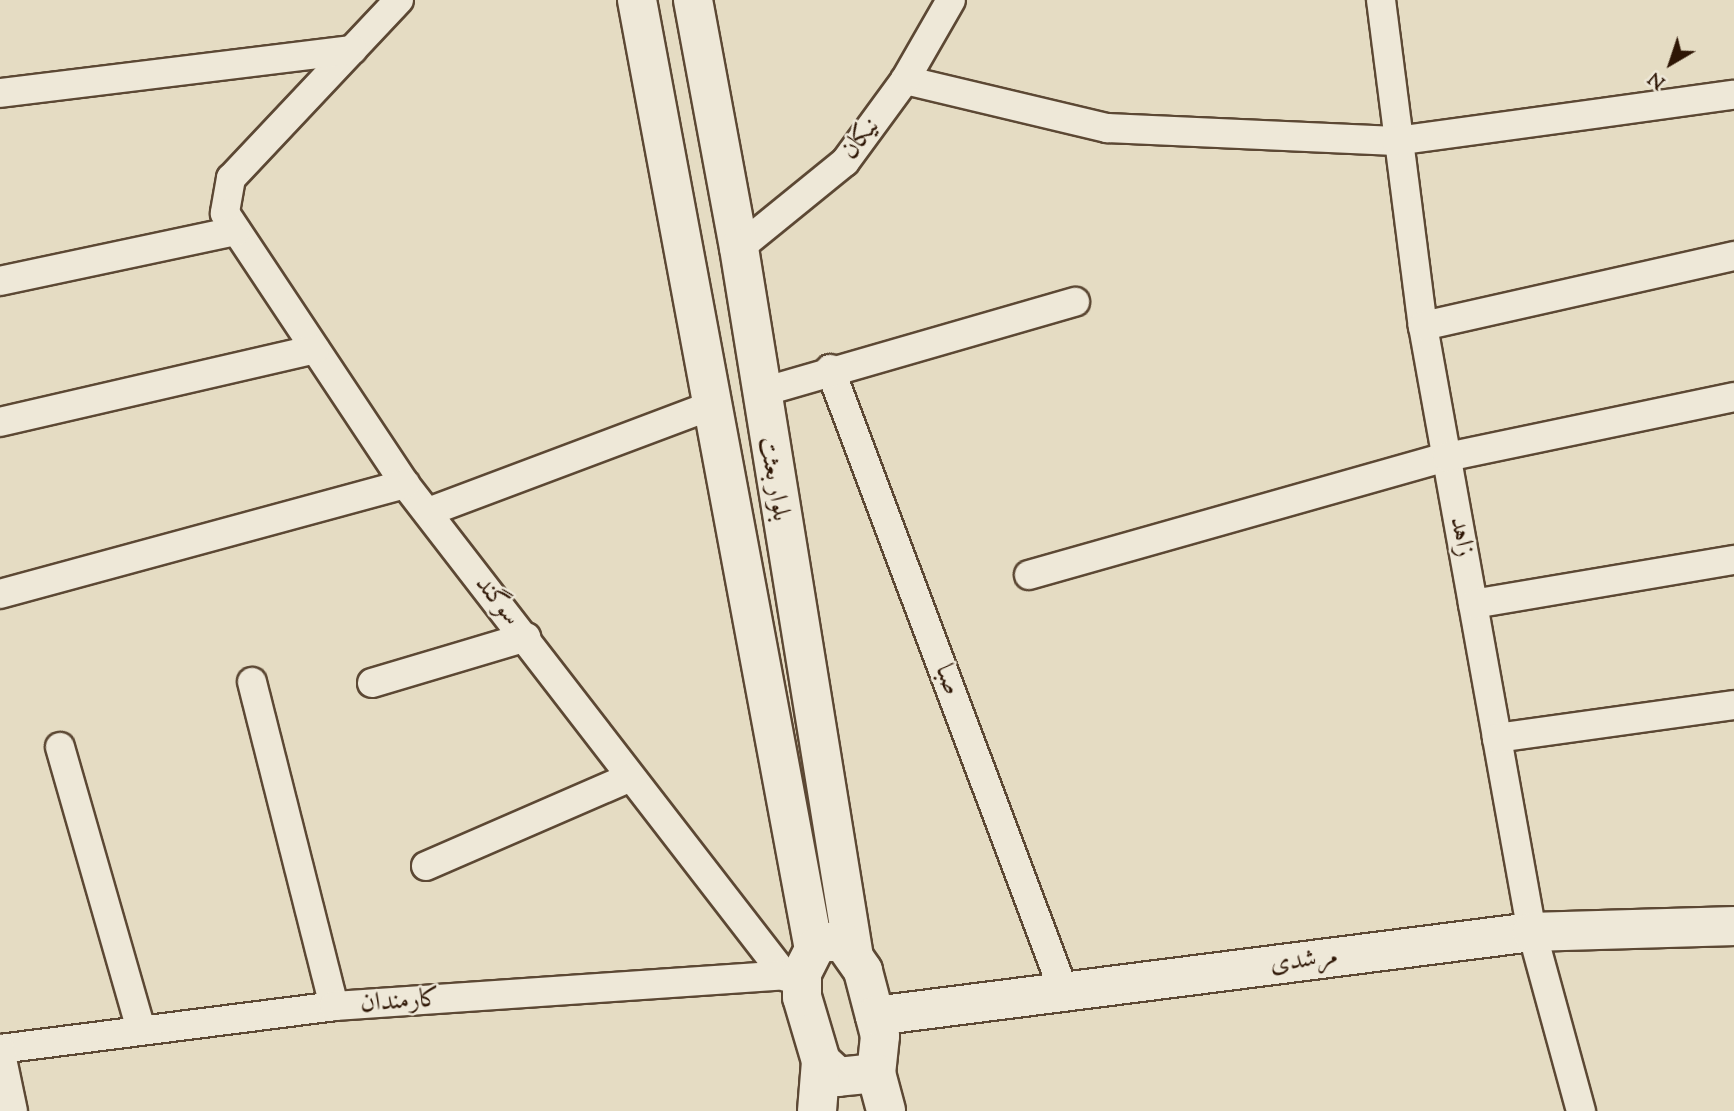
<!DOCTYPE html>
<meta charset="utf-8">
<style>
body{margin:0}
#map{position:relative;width:1734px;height:1111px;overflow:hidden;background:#e5dcc3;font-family:"Sorts Mill Goudy",Amiri,serif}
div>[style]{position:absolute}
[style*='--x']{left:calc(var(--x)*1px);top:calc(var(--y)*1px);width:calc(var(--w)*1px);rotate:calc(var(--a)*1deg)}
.roads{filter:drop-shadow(2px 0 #5c4834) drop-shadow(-2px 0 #5c4834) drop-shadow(0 2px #5c4834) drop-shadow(0 -2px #5c4834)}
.street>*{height:28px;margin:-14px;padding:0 14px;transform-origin:14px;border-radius:14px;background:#eee8d8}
.secondary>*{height:38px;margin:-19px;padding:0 19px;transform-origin:19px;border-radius:19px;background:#eee8d8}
span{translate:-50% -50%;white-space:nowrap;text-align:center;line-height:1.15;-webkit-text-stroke:5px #eee8d8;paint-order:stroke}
.street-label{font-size:26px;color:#2e1605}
.north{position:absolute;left:1636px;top:28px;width:70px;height:70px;-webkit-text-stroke:5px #eee8d8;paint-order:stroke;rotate:219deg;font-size:19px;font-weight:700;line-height:28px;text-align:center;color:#2e1605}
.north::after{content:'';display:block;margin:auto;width:24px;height:32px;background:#2e1605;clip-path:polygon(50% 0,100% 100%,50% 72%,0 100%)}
</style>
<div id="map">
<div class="roads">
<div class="street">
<i style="--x:399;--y:0;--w:245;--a:133.3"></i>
<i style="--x:231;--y:178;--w:36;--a:100"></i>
<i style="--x:225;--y:213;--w:325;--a:56.4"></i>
<i style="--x:405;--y:484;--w:623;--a:52.3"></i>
<i style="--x:1381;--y:0;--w:329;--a:82.7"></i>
<i style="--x:1423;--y:326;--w:419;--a:79.8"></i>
<i style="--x:1497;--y:738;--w:197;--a:79.8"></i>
<i style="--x:1532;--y:932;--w:186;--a:74.7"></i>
<i style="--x:905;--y:80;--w:208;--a:13.4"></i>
<i style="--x:1107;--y:128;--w:289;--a:2.6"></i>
<i style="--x:1396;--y:141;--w:341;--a:-7.8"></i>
<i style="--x:0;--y:93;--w:355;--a:-7"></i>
<i style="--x:739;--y:248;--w:136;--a:-39.1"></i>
<i style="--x:845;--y:162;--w:102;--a:-53.8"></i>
<i style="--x:905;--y:80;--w:92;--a:-60.1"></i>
<i style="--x:0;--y:281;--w:241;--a:-12"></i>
<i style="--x:1423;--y:326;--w:319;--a:-12.7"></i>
<i style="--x:830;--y:369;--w:665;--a:69.41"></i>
<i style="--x:759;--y:393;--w:329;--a:-16.1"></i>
<i style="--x:0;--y:422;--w:323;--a:-13"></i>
<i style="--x:428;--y:512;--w:303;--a:-20.6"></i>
<i style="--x:1029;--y:575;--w:434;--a:-15.8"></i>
<i style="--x:1447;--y:457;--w:293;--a:-11.8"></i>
<i style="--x:0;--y:594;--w:420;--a:-15.2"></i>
<i style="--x:1473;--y:604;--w:265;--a:-9.6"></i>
<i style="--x:252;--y:682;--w:334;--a:75.8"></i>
<i style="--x:372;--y:683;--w:161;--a:-16.6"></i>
<i style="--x:1497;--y:738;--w:239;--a:-7.9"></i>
<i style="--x:60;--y:747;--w:293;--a:74"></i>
<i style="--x:426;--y:866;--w:223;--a:-23.5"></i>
<i style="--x:0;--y:1049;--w:337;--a:-7.3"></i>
<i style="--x:334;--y:1006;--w:467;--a:-3.9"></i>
<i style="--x:0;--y:1049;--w:63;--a:78.2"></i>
</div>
<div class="secondary">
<i style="--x:637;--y:0;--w:965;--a:79.44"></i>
<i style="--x:693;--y:0;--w:252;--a:79.5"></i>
<i style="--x:739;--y:248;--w:718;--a:80.79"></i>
<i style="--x:823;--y:942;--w:20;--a:0"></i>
<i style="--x:843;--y:942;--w:35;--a:55"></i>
<i style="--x:863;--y:971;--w:67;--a:75.3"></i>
<i style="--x:880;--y:1036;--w:37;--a:96"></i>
<i style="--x:876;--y:1073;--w:38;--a:174"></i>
<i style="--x:838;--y:1077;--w:23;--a:-137"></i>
<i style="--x:821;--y:1061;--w:67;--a:-106.5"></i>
<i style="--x:802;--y:997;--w:24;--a:-90"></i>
<i style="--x:802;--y:973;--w:27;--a:-63"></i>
<i style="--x:814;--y:949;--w:11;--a:-38"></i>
<i style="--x:875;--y:1016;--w:662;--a:-7.29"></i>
<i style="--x:1532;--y:932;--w:202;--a:-1.7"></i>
<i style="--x:876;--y:1073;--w:39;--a:75"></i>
<i style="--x:817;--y:1111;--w:50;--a:-85.4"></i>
</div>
</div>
<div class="street-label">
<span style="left:861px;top:139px;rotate:-52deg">نیکان</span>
<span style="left:773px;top:479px;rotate:80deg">بلوار بعثت</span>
<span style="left:1461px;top:537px;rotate:80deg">زاهد</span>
<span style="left:497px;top:601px;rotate:52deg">سوگند</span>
<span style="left:947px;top:680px;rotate:69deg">صبا</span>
<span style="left:1304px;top:961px;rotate:-7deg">مرشدی</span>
<span style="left:400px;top:1002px;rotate:-4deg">کارمندان</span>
</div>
<div class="north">N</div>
</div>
